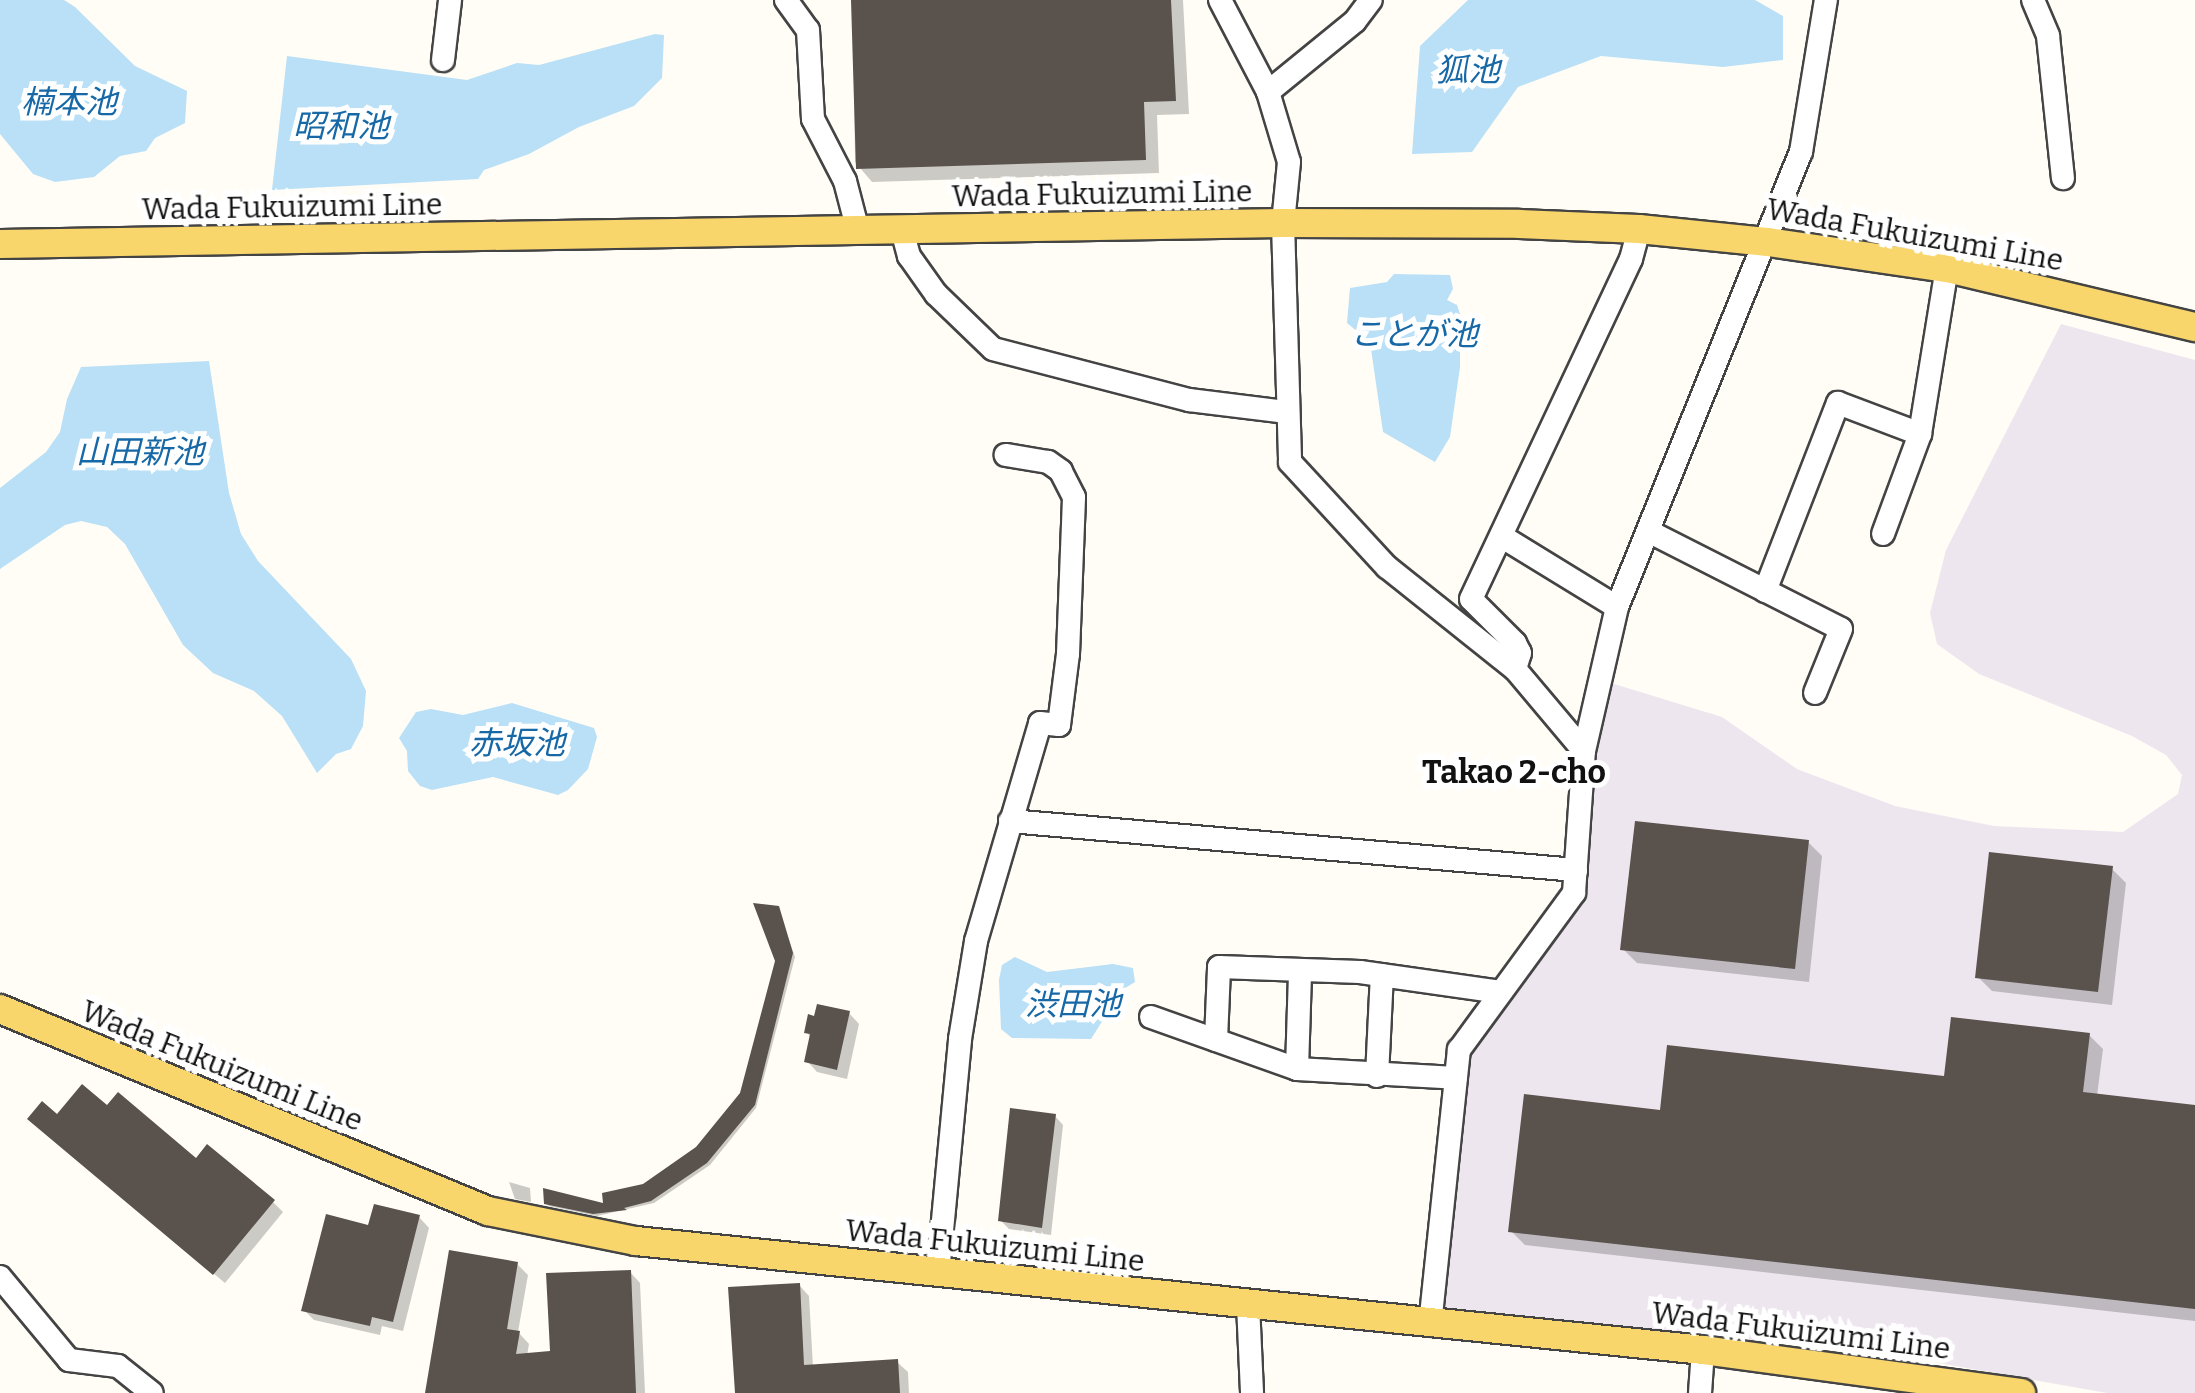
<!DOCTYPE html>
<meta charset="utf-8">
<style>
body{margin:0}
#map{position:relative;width:2195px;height:1393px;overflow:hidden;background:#fffdf5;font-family:Bitter,"Noto Sans JP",serif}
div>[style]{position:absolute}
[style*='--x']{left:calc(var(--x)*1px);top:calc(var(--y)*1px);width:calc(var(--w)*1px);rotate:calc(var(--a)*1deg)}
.industrial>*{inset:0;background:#eee6ef}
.water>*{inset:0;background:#b9e0f7}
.shadow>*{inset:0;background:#0003}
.building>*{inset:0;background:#5a524d}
.roads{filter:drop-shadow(2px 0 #444) drop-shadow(-2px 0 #444) drop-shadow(0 2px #444) drop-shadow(0 -2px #444)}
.minor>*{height:22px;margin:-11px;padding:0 11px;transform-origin:11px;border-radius:11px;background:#fff}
.major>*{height:28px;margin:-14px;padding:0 14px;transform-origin:14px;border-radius:14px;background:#f9d66b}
span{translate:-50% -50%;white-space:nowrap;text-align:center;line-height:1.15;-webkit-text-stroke:10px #fff;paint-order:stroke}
.street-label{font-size:30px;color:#111}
.water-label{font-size:32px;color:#1768a6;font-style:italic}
.neighbourhood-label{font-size:32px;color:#111;font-weight:700}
</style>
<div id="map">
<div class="industrial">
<i style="clip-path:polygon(2061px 324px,2195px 360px,2195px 1393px,2107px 1393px,1882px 1353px,1448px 1310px,1439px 1299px,1471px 1049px,1552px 944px,1583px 891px,1593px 765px,1611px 683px,1722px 717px,1797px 769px,1895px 806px,1994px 826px,2123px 832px,2178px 794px,2182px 775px,2166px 755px,2132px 736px,1979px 674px,1937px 644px,1930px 613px,1946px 550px)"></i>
</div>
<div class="water">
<i style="clip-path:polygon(0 0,64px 0,75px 7px,135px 66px,187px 91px,185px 123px,155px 138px,146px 151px,120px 156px,94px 177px,55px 182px,33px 174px,0 134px)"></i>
<i style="clip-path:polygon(1468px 0,1755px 0,1783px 16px,1783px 60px,1723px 67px,1601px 56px,1518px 87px,1472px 152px,1412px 154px,1420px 46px)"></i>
<i style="clip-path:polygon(655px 34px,664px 35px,662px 78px,634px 106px,579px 127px,529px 154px,484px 170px,478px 179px,272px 190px,287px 56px,467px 80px,517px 63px,539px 65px)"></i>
<i style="clip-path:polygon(1394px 274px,1450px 275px,1453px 289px,1447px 300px,1457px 305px,1460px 314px,1460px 367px,1450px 437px,1435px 462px,1383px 432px,1370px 342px,1347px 323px,1350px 288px,1387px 282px)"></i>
<i style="clip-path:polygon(209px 361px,229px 493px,241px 534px,258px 561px,351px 659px,366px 691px,363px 726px,351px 749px,336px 754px,317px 773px,282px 716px,254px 691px,213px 673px,183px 645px,125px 544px,107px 527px,81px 521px,65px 525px,0 569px,0 488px,46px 452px,60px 432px,67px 399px,81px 367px)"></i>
<i style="clip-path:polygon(512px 703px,594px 728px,597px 737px,588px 769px,568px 790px,558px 795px,493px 777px,432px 790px,420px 786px,408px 771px,407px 751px,399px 738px,416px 712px,431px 709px,463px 715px)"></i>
<i style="clip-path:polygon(1015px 957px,1047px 972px,1113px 964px,1133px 968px,1135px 982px,1122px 990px,1091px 1039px,1012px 1038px,1001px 1029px,999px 980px,1002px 965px)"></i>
</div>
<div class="shadow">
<i style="clip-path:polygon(853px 0,1183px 0,1189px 114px,1157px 115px,1159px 173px,872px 182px,855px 162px)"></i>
<i style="clip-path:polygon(1808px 842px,1822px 856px,1809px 982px,1637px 963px,1623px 949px)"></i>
<i style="clip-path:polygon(2111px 868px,2126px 883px,2112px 1005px,1992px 991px,1978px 977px)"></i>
<i style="clip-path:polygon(778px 908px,795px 957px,756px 1108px,710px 1165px,654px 1203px,597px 1216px,549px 1206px,546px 1203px,606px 1206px,644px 1186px,697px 1149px,743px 1094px,777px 961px)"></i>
<i style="clip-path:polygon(849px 1013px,859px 1024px,847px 1079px,817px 1072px,807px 1061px,812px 1038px,806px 1032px,816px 1019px)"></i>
<i style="clip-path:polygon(2089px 1035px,2103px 1049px,2097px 1096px,2195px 1107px,2195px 1321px,1525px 1245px,1511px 1231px,1662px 1112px,1946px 1079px)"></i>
<i style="clip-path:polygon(1055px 1116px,1063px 1125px,1051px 1235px,1009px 1229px,1000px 1220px)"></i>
<i style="clip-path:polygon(57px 1118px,196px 1161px,273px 1202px,283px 1212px,225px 1283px,40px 1129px)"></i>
<i style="clip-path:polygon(509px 1182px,530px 1188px,531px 1202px,515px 1199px)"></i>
<i style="clip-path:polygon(419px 1217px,429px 1228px,403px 1331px,382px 1326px,380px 1335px,314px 1320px,304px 1310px,370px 1228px)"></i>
<i style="clip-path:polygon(517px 1264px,528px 1275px,518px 1332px,529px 1344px,527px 1356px,552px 1354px,630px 1272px,640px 1283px,645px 1393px,428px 1393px)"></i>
<i style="clip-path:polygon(799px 1285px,809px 1296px,813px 1367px,897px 1362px,908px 1372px,909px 1393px,738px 1393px)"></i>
</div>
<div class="building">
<i style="clip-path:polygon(851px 0,1171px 0,1176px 101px,1144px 102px,1146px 160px,856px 169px)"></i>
<i style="clip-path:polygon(1635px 821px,1809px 840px,1795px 969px,1620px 950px)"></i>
<i style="clip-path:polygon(1989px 852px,2113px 866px,2098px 992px,1975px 978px)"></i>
<i style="clip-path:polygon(753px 903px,779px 906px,793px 953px,755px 1105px,707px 1163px,651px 1201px,624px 1208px,627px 1210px,593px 1214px,544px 1204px,543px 1188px,603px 1203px,602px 1193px,643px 1184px,696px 1147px,740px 1093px,775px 961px)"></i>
<i style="clip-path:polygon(817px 1004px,850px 1011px,837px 1070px,804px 1062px,810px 1034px,804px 1033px,808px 1014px,814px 1016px)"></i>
<i style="clip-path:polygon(1951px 1017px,2090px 1033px,2083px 1092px,2195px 1105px,2195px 1309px,1508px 1232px,1524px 1094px,1660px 1110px,1667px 1045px,1944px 1076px)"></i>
<i style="clip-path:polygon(82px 1084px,107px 1105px,118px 1092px,196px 1158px,207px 1144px,275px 1200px,213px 1275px,27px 1119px,42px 1101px,57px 1114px)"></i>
<i style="clip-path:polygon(1010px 1108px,1056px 1114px,1042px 1228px,998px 1221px)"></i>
<i style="clip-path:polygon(374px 1204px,420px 1215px,393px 1322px,372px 1317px,370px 1326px,301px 1311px,326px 1214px,368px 1225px)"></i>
<i style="clip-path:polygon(449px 1250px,518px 1262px,507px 1329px,520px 1331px,516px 1354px,550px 1351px,546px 1273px,631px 1270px,636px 1393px,425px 1393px)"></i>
<i style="clip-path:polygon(800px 1283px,804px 1365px,898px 1359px,900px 1393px,735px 1393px,728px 1287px)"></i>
</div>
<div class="roads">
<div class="minor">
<i style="--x:786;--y:0;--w:37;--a:54"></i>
<i style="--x:808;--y:30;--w:89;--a:86.8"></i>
<i style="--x:813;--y:119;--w:70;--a:62.7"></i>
<i style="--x:845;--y:181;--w:52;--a:75.4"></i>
<i style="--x:1220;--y:0;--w:104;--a:62.4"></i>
<i style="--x:1268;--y:92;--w:73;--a:73.3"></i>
<i style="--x:1289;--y:162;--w:61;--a:95.6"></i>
<i style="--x:1283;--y:223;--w:239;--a:88.3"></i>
<i style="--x:1290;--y:462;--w:143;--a:47.3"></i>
<i style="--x:1387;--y:567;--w:164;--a:38.6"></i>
<i style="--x:1515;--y:669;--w:107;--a:49.9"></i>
<i style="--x:2033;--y:0;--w:39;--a:67"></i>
<i style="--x:2048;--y:36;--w:143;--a:84"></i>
<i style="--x:443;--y:60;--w:60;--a:-83.3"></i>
<i style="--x:1268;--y:92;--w:112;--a:-39.2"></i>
<i style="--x:1355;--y:21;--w:26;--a:-53"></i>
<i style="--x:902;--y:230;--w:27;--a:75"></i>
<i style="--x:909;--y:256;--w:47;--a:54.6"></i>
<i style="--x:936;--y:294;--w:79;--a:44"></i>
<i style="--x:993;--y:349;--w:203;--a:14.6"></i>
<i style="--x:1189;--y:400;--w:99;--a:7"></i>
<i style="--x:1650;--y:532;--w:214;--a:26.9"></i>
<i style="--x:1841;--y:629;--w:69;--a:112.1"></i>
<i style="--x:1883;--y:534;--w:107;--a:-69.7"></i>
<i style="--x:1920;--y:434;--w:168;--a:-80.8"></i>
<i style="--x:1501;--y:536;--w:136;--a:31.5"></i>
<i style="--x:1765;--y:591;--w:202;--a:-68.8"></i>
<i style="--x:1838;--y:403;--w:88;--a:20.7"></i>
<i style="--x:1515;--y:669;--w:17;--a:-73"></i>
<i style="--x:1520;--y:653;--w:11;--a:-117"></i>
<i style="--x:1515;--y:643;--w:62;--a:-135"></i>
<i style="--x:1471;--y:599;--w:376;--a:-64.8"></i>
<i style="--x:1631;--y:259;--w:31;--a:-75"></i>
<i style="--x:1010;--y:821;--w:568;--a:4.95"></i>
<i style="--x:1151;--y:1017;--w:155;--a:19.6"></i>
<i style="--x:1297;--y:1069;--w:159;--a:3.2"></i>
<i style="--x:1216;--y:1040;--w:73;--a:-87.6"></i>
<i style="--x:1219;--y:967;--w:141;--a:2"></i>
<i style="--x:1360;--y:972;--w:142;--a:8.1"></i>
<i style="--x:1297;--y:1069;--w:98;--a:-88.2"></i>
<i style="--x:1377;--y:1076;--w:101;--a:-87.2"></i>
<i style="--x:938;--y:1273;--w:235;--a:-84.6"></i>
<i style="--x:960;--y:1039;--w:99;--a:-80.7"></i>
<i style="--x:976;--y:941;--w:227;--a:-73.6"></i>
<i style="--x:1040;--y:723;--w:19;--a:6"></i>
<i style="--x:1059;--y:725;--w:72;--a:-82.8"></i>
<i style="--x:1068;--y:654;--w:157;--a:-87.8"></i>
<i style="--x:1074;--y:497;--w:29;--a:-117"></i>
<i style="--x:1061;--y:471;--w:16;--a:-145"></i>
<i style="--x:1048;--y:462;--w:43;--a:-170.5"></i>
<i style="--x:0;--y:1277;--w:108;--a:50.3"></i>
<i style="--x:69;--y:1360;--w:49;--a:7"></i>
<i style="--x:118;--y:1366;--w:43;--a:38.5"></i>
<i style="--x:1248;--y:1304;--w:89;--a:87.4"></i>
<i style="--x:1430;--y:1325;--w:277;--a:-84"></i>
<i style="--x:1459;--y:1050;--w:195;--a:-53.8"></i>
<i style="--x:1574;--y:893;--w:142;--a:-86"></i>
<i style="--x:1584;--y:751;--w:148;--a:-77.1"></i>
<i style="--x:1617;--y:607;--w:491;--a:-68"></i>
<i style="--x:1801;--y:152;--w:154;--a:-80.7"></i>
<i style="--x:1700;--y:1393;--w:43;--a:-86"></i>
</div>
<div class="major">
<i style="--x:0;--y:244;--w:1283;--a:-0.94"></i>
<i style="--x:1283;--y:223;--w:236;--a:0.2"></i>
<i style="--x:1519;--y:224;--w:120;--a:2.4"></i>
<i style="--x:1639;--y:229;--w:130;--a:5.8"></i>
<i style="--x:1768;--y:242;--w:181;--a:8.3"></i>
<i style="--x:1947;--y:268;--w:255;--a:13.4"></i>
<i style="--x:0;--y:1009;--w:528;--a:22.49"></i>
<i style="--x:488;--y:1211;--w:151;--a:11.5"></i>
<i style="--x:636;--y:1241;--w:1073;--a:5.83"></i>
<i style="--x:1703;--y:1350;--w:321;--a:7.7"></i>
</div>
</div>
<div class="street-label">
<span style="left:1102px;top:194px;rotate:-1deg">Wada Fukuizumi Line</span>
<span style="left:292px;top:207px;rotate:-1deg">Wada Fukuizumi Line</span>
<span style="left:1915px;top:235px;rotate:10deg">Wada Fukuizumi Line</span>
<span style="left:222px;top:1066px;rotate:22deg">Wada Fukuizumi Line</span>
<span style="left:995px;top:1246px;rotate:6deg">Wada Fukuizumi Line</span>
<span style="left:1801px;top:1331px;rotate:7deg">Wada Fukuizumi Line</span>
</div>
<div class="water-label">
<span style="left:1468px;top:70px">狐池</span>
<span style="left:69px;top:102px">楠本池</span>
<span style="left:341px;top:126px">昭和池</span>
<span style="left:1414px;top:334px">ことが池</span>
<span style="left:140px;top:452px">山田新池</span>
<span style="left:517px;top:743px">赤坂池</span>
<span style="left:1073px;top:1004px">渋田池</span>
</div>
<div class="neighbourhood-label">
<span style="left:1514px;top:772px">Takao 2-cho</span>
</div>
</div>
